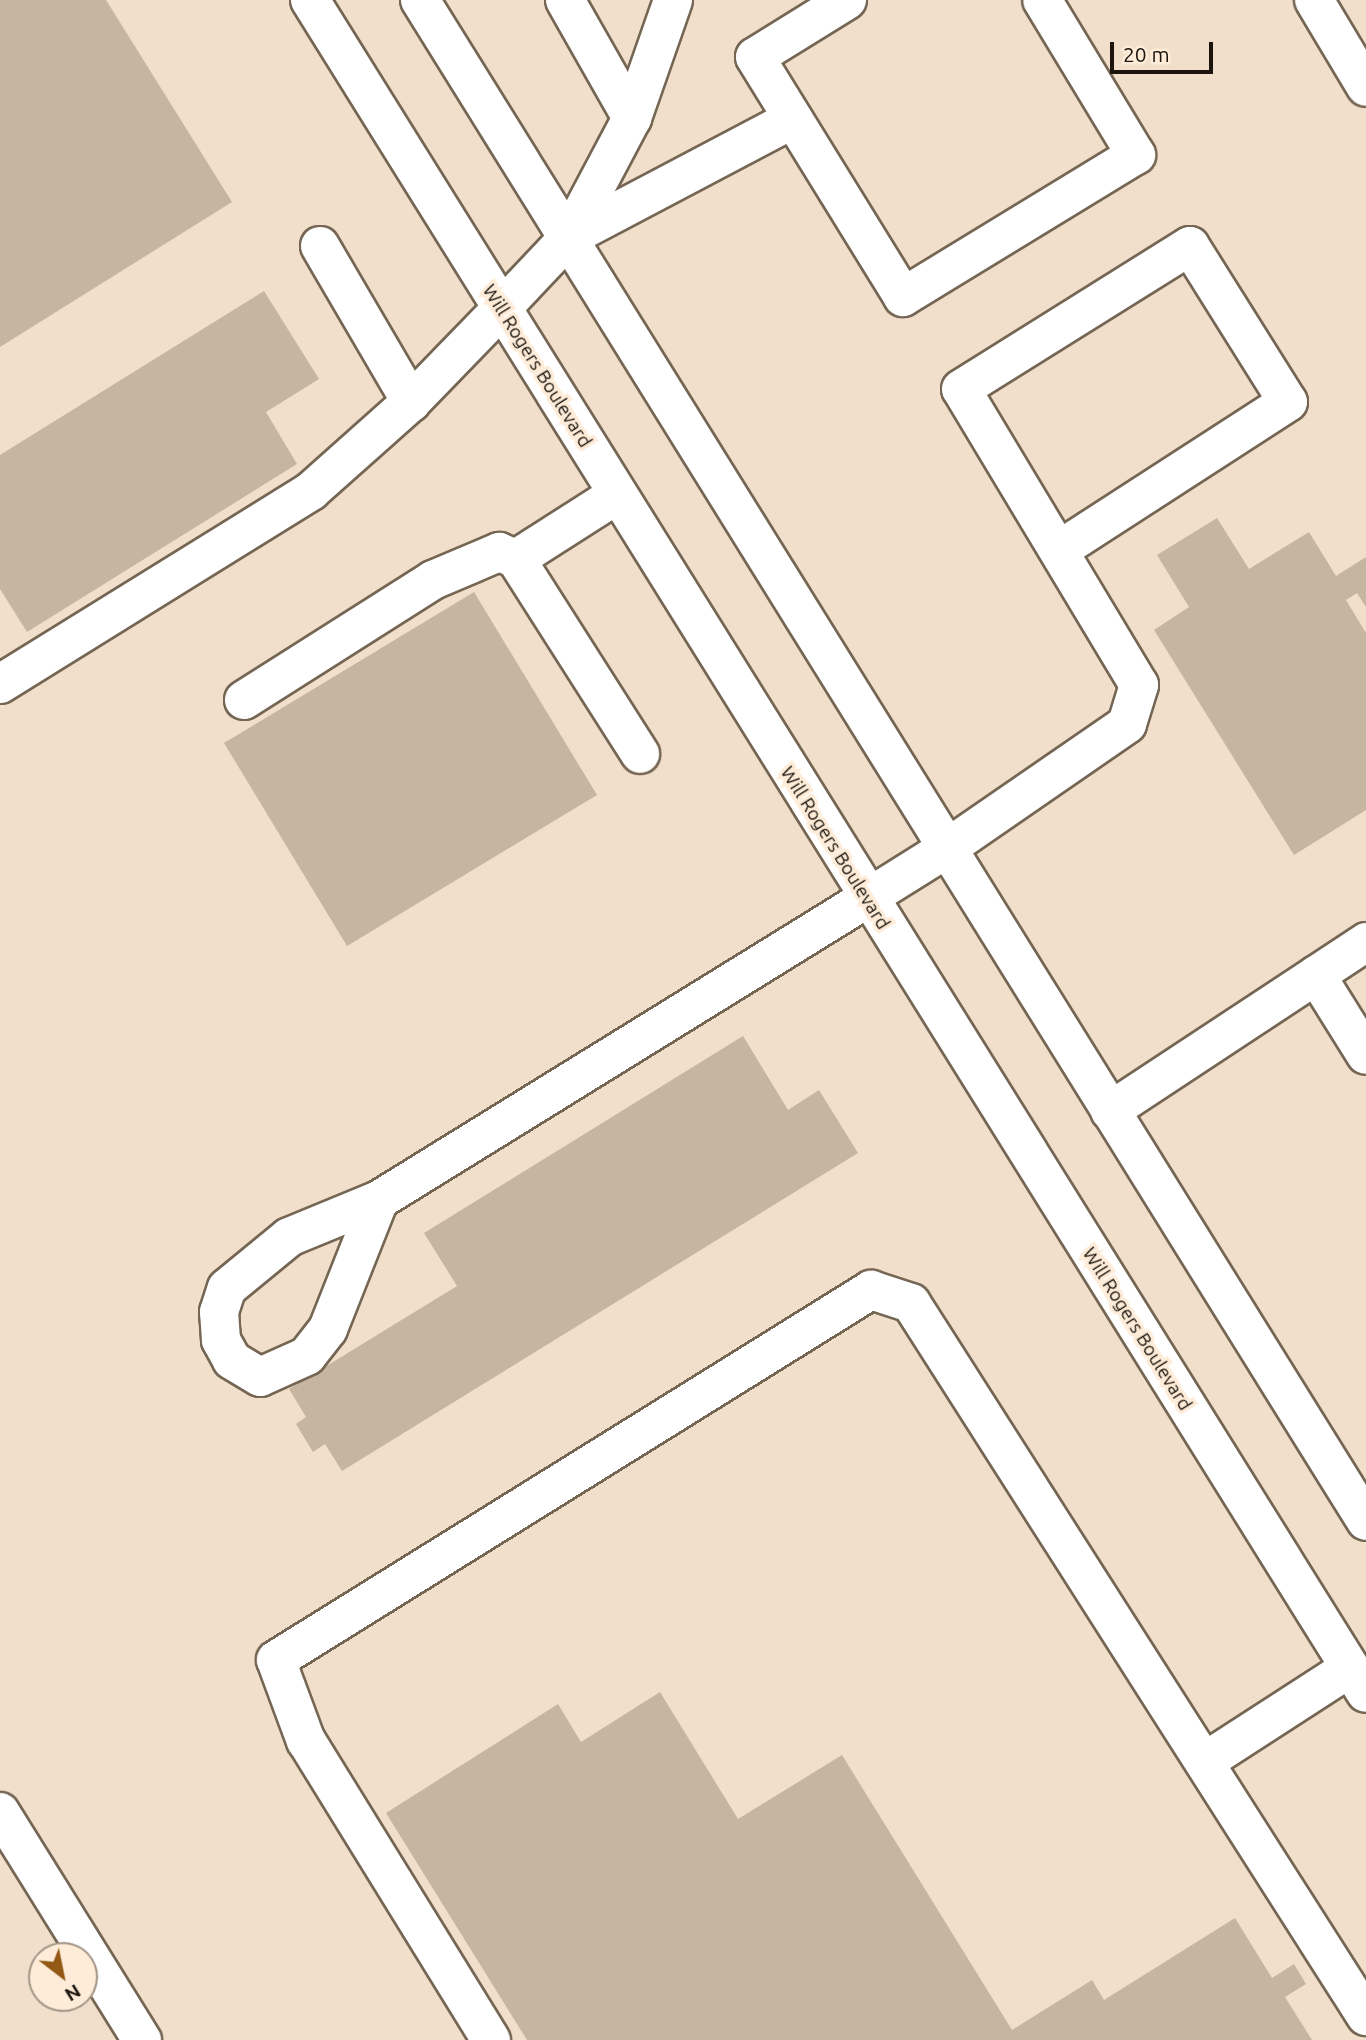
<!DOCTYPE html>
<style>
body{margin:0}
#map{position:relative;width:1366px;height:2040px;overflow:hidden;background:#f1dfcb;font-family:Ubuntu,sans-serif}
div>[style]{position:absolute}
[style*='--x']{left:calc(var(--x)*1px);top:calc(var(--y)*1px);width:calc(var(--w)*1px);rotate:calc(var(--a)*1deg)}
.building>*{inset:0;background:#c6b5a1}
.roads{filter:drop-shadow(2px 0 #756654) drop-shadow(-2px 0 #756654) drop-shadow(0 2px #756654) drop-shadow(0 -2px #756654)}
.minor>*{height:38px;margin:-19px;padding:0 19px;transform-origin:19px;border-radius:19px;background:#fff}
.major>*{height:38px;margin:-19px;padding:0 19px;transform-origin:19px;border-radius:19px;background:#fff}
span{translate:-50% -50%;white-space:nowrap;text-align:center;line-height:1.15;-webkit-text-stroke:7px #feecd8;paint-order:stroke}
.street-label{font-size:19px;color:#1b150e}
.north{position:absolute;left:28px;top:1942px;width:70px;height:70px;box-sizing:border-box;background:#feecd8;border:2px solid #a39687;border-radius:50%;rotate:148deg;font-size:19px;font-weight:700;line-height:28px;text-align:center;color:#1b150e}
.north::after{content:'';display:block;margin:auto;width:24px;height:32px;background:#925814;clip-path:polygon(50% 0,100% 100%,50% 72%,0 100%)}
.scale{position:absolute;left:1110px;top:42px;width:103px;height:32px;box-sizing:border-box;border:4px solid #1b150e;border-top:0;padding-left:9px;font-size:21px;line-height:24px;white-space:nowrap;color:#1b150e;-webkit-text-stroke:5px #feecd8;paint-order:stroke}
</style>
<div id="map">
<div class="building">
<i style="clip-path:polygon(0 0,106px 0,232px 202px,0 347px)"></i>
<i style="clip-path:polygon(264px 291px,319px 379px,266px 412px,297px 464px,27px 632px,0 589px,0 455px)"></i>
<i style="clip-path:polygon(1217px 518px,1249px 569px,1309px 532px,1336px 576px,1366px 557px,1366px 607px,1357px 593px,1346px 600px,1366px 633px,1366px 810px,1294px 855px,1154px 630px,1189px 607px,1157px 555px)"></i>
<i style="clip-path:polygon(474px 592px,597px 795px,347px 946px,224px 743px)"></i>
<i style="clip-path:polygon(743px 1036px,788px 1110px,819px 1090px,858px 1153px,342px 1471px,325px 1444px,313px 1452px,296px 1424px,306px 1417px,289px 1389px,457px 1286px,424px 1233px)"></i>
<i style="clip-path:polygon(660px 1692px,738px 1819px,842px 1755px,1012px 2030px,1092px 1980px,1104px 2000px,1235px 1918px,1272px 1978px,1294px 1964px,1306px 1984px,1285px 1997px,1312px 2040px,527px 2040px,386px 1813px,558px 1704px,581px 1742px)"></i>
</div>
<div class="roads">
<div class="minor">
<i style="--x:565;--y:0;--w:136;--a:60.4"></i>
<i style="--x:847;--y:0;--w:108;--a:148.2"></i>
<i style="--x:755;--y:57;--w:282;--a:58.3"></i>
<i style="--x:903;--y:297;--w:273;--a:-31.4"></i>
<i style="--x:1136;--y:155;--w:181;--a:-121.2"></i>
<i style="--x:1314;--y:0;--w:101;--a:59.1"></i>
<i style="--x:569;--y:237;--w:135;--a:-62.1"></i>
<i style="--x:632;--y:118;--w:125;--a:-70.8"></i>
<i style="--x:569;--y:237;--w:253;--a:-27.8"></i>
<i style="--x:320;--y:246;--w:181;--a:59.7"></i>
<i style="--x:411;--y:402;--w:129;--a:-45.9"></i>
<i style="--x:516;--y:559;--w:119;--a:-32.6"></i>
<i style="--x:0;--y:684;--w:366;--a:-31.8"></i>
<i style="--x:311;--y:491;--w:134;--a:-41.7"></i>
<i style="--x:244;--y:700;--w:224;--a:-32.4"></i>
<i style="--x:433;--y:580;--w:72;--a:-23"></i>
<i style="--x:499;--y:552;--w:18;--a:22"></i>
<i style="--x:516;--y:559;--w:231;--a:57.5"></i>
<i style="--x:946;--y:849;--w:220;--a:-34.6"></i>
<i style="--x:1127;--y:724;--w:41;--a:-72.9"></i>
<i style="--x:1139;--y:685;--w:345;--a:-121"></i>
<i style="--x:961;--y:389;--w:270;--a:-32"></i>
<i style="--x:1190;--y:246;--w:184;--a:57.9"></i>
<i style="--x:1288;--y:402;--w:273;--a:147.1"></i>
<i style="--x:1316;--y:975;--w:94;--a:58"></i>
<i style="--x:1110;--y:1111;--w:307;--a:-33.4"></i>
<i style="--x:379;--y:1200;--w:573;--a:-31.72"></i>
<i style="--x:379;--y:1200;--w:139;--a:111.6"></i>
<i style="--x:328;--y:1329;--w:34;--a:128"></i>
<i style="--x:307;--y:1356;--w:51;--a:155.9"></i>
<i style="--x:260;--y:1377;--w:33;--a:-149"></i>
<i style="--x:232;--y:1360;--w:23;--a:-119"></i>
<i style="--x:221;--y:1340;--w:28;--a:-94"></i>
<i style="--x:219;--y:1312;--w:25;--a:-72"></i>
<i style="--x:227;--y:1288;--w:80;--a:-39.4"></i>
<i style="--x:289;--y:1237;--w:97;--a:-22.3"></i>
<i style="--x:1206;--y:1761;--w:171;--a:-32.9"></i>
<i style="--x:0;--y:1812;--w:269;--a:58.1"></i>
<i style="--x:491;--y:2040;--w:352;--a:-121.7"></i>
<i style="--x:306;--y:1741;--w:86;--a:-110.3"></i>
<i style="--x:276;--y:1660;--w:701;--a:-31.88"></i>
<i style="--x:871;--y:1290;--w:42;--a:18"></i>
<i style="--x:911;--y:1303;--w:846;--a:57.46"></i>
</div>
<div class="major">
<i style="--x:310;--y:0;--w:1995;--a:58.05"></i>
<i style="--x:420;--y:0;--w:1791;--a:58.12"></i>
<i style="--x:501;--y:309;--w:99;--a:-46.6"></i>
<i style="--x:866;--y:899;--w:94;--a:-32"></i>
</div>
</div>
<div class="street-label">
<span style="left:537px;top:366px;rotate:58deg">Will Rogers Boulevard</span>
<span style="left:835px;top:848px;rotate:58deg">Will Rogers Boulevard</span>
<span style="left:1137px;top:1329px;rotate:58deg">Will Rogers Boulevard</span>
</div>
<div class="north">N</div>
<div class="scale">20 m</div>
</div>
